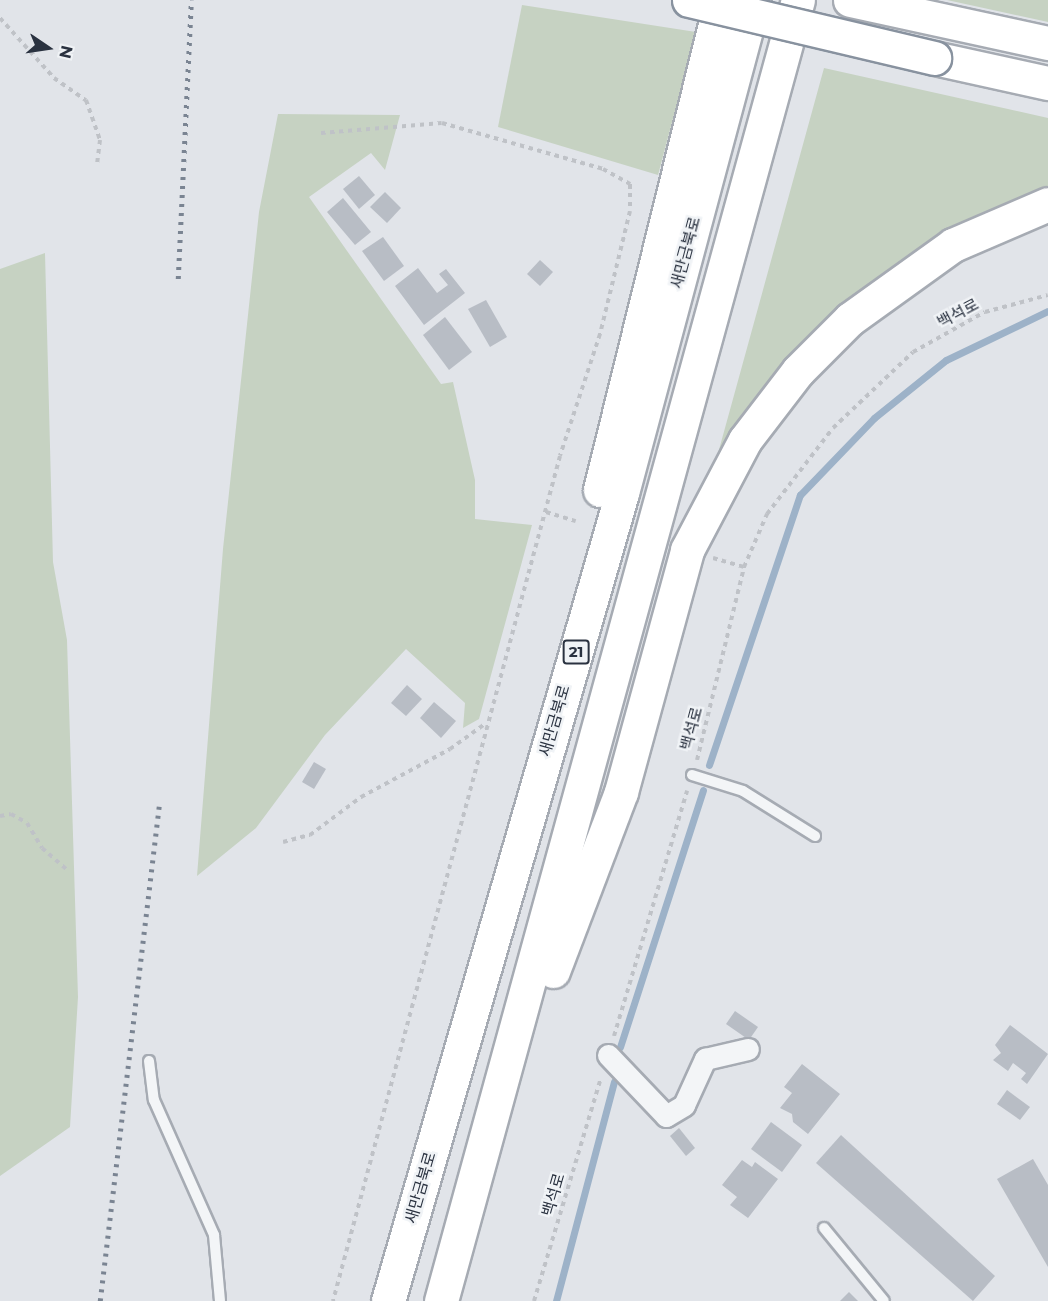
<!DOCTYPE html>
<meta charset="utf-8">
<style>
body{margin:0}
#map{position:relative;width:1048px;height:1301px;overflow:hidden;background:#e1e4e9;font-family:Montserrat,"Noto Sans KR",sans-serif}
div>[style]{position:absolute}
[style*='--x']{left:calc(var(--x)*1px);top:calc(var(--y)*1px);width:calc(var(--w)*1px);rotate:calc(var(--a)*1deg)}
.green>*{inset:0;background:#c6d2c2}
.stream>*{height:7px;margin:-3.5px;padding:0 3.5px;transform-origin:3.5px;border-radius:3.5px;background:#9db2c8}
.building>*{inset:0;background:#b8bdc5}
.path>*{height:4px;margin-top:-2px;transform-origin:0;background:repeating-linear-gradient(90deg,#bfc2c7 0 4.5px,transparent 0 9px)}
.roads{filter:drop-shadow(2px 0 #a6abb3) drop-shadow(-2px 0 #a6abb3) drop-shadow(0 2px #a6abb3) drop-shadow(0 -2px #a6abb3)}
.service>*{height:10px;margin:-5px;padding:0 5px;transform-origin:5px;border-radius:5px;background:#f3f5f7}
.minor>*{height:21px;margin:-10.5px;padding:0 10.5px;transform-origin:10.5px;border-radius:10.5px;background:#f3f5f7}
.trunk>*{height:33px;margin:-16.5px;padding:0 16.5px;transform-origin:16.5px;border-radius:16.5px;background:#fff}
.rail>*{height:4.5px;margin-top:-2.25px;transform-origin:0;background:repeating-linear-gradient(90deg,#7a8492 0 3px,transparent 0 9px)}
.bridges{filter:drop-shadow(2px 0 #88929f) drop-shadow(-2px 0 #88929f) drop-shadow(0 2px #88929f) drop-shadow(0 -2px #88929f)}
.trunk-bridge>*{height:33px;margin:-16.5px;padding:0 16.5px;transform-origin:16.5px;border-radius:16.5px;background:#fff}
span{translate:-50% -50%;white-space:nowrap;text-align:center;line-height:1.15;-webkit-text-stroke:5px #f0f3f6;paint-order:stroke}
.shield-label span{padding:2px 4px;background:#f0f3f6;border:2px solid;border-radius:4px;-webkit-text-stroke-width:0}
.shield-label{font-size:15px;color:#2a3240;font-weight:700}
.street-label{font-size:16px;color:#2a3240}
.north{position:absolute;left:18px;top:18px;width:60px;height:60px;-webkit-text-stroke:4px #f0f3f6;paint-order:stroke;rotate:103deg;font-size:16px;font-weight:700;line-height:24px;text-align:center;color:#2a3240}
.north::after{content:'';display:block;margin:auto;width:21px;height:27px;background:#2a3240;clip-path:polygon(50% 0,100% 100%,50% 72%,0 100%)}
</style>
<div id="map">
<div class="green">
<i style="clip-path:polygon(947px 0,1048px 0,1048px 22px)"></i>
<i style="clip-path:polygon(522px 5px,696px 32px,658px 175px,498px 127px)"></i>
<i style="clip-path:polygon(824px 68px,1048px 118px,1048px 188px,893px 267px,779px 373px,717px 457px)"></i>
<i style="clip-path:polygon(278px 114px,400px 115px,385px 170px,371px 153px,309px 197px,441px 384px,453px 382px,475px 480px,475px 519px,532px 525px,479px 719px,463px 728px,465px 703px,406px 649px,325px 735px,256px 828px,197px 876px,223px 549px,259px 212px)"></i>
<i style="clip-path:polygon(45px 253px,53px 562px,67px 640px,78px 997px,70px 1127px,0 1176px,0 269px)"></i>
</div>
<div class="stream">
<i style="--x:709;--y:765;--w:285;--a:-71.4"></i>
<i style="--x:800;--y:495;--w:107;--a:-46.1"></i>
<i style="--x:874;--y:418;--w:92;--a:-38.9"></i>
<i style="--x:946;--y:360;--w:113;--a:-25.7"></i>
<i style="--x:620;--y:1047;--w:270;--a:-72.1"></i>
<i style="--x:556;--y:1301;--w:227;--a:-75.2"></i>
</div>
<div class="building">
<i style="clip-path:polygon(359px 176px,375px 195px,359px 209px,343px 189px)"></i>
<i style="clip-path:polygon(385px 192px,401px 208px,387px 223px,370px 207px)"></i>
<i style="clip-path:polygon(343px 198px,371px 232px,355px 245px,327px 212px)"></i>
<i style="clip-path:polygon(383px 237px,404px 266px,384px 281px,362px 251px)"></i>
<i style="clip-path:polygon(540px 260px,553px 272px,540px 286px,527px 274px)"></i>
<i style="clip-path:polygon(418px 268px,437px 293px,448px 285px,439px 274px,446px 269px,465px 293px,424px 325px,395px 286px)"></i>
<i style="clip-path:polygon(486px 300px,507px 337px,490px 347px,468px 309px)"></i>
<i style="clip-path:polygon(445px 317px,472px 352px,449px 370px,423px 335px)"></i>
<i style="clip-path:polygon(407px 685px,422px 699px,406px 716px,391px 703px)"></i>
<i style="clip-path:polygon(434px 702px,456px 721px,441px 738px,420px 718px)"></i>
<i style="clip-path:polygon(314px 762px,326px 769px,314px 789px,302px 782px)"></i>
<i style="clip-path:polygon(735px 1011px,758px 1027px,749px 1040px,726px 1024px)"></i>
<i style="clip-path:polygon(1010px 1025px,1048px 1054px,1027px 1084px,1021px 1079px,1026px 1073px,1013px 1063px,1008px 1071px,993px 1060px,1001px 1053px,995px 1045px)"></i>
<i style="clip-path:polygon(802px 1064px,840px 1094px,808px 1134px,793px 1122px,792px 1114px,780px 1108px,792px 1093px,784px 1087px)"></i>
<i style="clip-path:polygon(1007px 1090px,1030px 1107px,1020px 1120px,997px 1104px)"></i>
<i style="clip-path:polygon(771px 1122px,802px 1145px,782px 1172px,751px 1149px)"></i>
<i style="clip-path:polygon(679px 1128px,695px 1148px,686px 1156px,670px 1136px)"></i>
<i style="clip-path:polygon(841px 1135px,995px 1276px,973px 1301px,816px 1163px)"></i>
<i style="clip-path:polygon(1033px 1159px,1048px 1185px,1048px 1267px,997px 1179px)"></i>
<i style="clip-path:polygon(742px 1160px,752px 1167px,755px 1162px,778px 1179px,748px 1218px,730px 1205px,737px 1197px,722px 1185px)"></i>
<i style="clip-path:polygon(849px 1292px,858px 1301px,840px 1301px)"></i>
</div>
<div class="path">
<i style="--x:0;--y:18;--w:81;--a:48"></i>
<i style="--x:54;--y:78;--w:39;--a:35"></i>
<i style="--x:86;--y:100;--w:42;--a:70.7"></i>
<i style="--x:100;--y:140;--w:25;--a:97"></i>
<i style="--x:321;--y:133;--w:121;--a:-4.7"></i>
<i style="--x:442;--y:123;--w:167;--a:15.9"></i>
<i style="--x:603;--y:169;--w:31;--a:29"></i>
<i style="--x:630;--y:184;--w:27;--a:90"></i>
<i style="--x:630;--y:211;--w:127;--a:103.7"></i>
<i style="--x:600;--y:334;--w:128;--a:108.2"></i>
<i style="--x:560;--y:456;--w:875;--a:105.04"></i>
<i style="--x:546;--y:512;--w:31;--a:17"></i>
<i style="--x:713;--y:558;--w:32;--a:16"></i>
<i style="--x:697;--y:760;--w:199;--a:-76.3"></i>
<i style="--x:744;--y:567;--w:58;--a:-66.5"></i>
<i style="--x:767;--y:514;--w:108;--a:-52.5"></i>
<i style="--x:833;--y:428;--w:110;--a:-43.5"></i>
<i style="--x:913;--y:352;--w:82;--a:-29.1"></i>
<i style="--x:985;--y:312;--w:65;--a:-15.1"></i>
<i style="--x:0;--y:816;--w:11;--a:-10"></i>
<i style="--x:11;--y:814;--w:18;--a:29"></i>
<i style="--x:27;--y:823;--w:29;--a:59"></i>
<i style="--x:42;--y:848;--w:32;--a:41"></i>
<i style="--x:283;--y:842;--w:28;--a:-15"></i>
<i style="--x:310;--y:835;--w:64;--a:-36.7"></i>
<i style="--x:361;--y:797;--w:101;--a:-28.3"></i>
<i style="--x:450;--y:749;--w:44;--a:-35.8"></i>
<i style="--x:614;--y:1036;--w:256;--a:-73.4"></i>
<i style="--x:534;--y:1301;--w:233;--a:-73.3"></i>
</div>
<div class="roads">
<div class="service">
<i style="--x:692;--y:775;--w:53;--a:17.4"></i>
<i style="--x:743;--y:791;--w:85;--a:32"></i>
<i style="--x:149;--y:1061;--w:39;--a:83"></i>
<i style="--x:154;--y:1100;--w:148;--a:66"></i>
<i style="--x:214;--y:1235;--w:66;--a:84.8"></i>
<i style="--x:824;--y:1228;--w:94;--a:50.6"></i>
</div>
<div class="minor">
<i style="--x:608;--y:1055;--w:84;--a:46.4"></i>
<i style="--x:666;--y:1116;--w:21;--a:-31"></i>
<i style="--x:684;--y:1105;--w:51;--a:-65.5"></i>
<i style="--x:705;--y:1059;--w:44;--a:-13.1"></i>
</div>
<div class="trunk">
<i style="--x:850;--y:0;--w:203;--a:12.3"></i>
<i style="--x:934;--y:58;--w:117;--a:12.4"></i>
<i style="--x:600;--y:490;--w:505;--a:-76.13"></i>
<i style="--x:553;--y:971;--w:191;--a:-69.2"></i>
<i style="--x:621;--y:792;--w:251;--a:-74.7"></i>
<i style="--x:687;--y:550;--w:124;--a:-62.2"></i>
<i style="--x:745;--y:440;--w:87;--a:-52.5"></i>
<i style="--x:798;--y:371;--w:74;--a:-45"></i>
<i style="--x:850;--y:319;--w:127;--a:-35.7"></i>
<i style="--x:953;--y:245;--w:103;--a:-23.3"></i>
<i style="--x:388;--y:1301;--w:841;--a:-73.85"></i>
<i style="--x:622;--y:493;--w:510;--a:-75.01"></i>
<i style="--x:441;--y:1301;--w:1349;--a:-74.66"></i>
</div>
</div>
<div class="rail">
<i style="--x:178;--y:279;--w:279;--a:-87.3"></i>
<i style="--x:100;--y:1301;--w:499;--a:-83.2"></i>
</div>
<div class="bridges">
<div class="trunk-bridge">
<i style="--x:689;--y:0;--w:252;--a:13.3"></i>
</div>
</div>
<div class="shield-label">
<span style="left:576px;top:652px">21</span>
</div>
<div class="street-label">
<span style="left:686px;top:253px;rotate:-75deg">새만금북로</span>
<span style="left:958px;top:314px;rotate:-28deg">백석로</span>
<span style="left:555px;top:721px;rotate:-74deg">새만금북로</span>
<span style="left:692px;top:729px;rotate:-75deg">백석로</span>
<span style="left:421px;top:1188px;rotate:-74deg">새만금북로</span>
<span style="left:554px;top:1195px;rotate:-74deg">백석로</span>
</div>
<div class="north">N</div>
</div>
